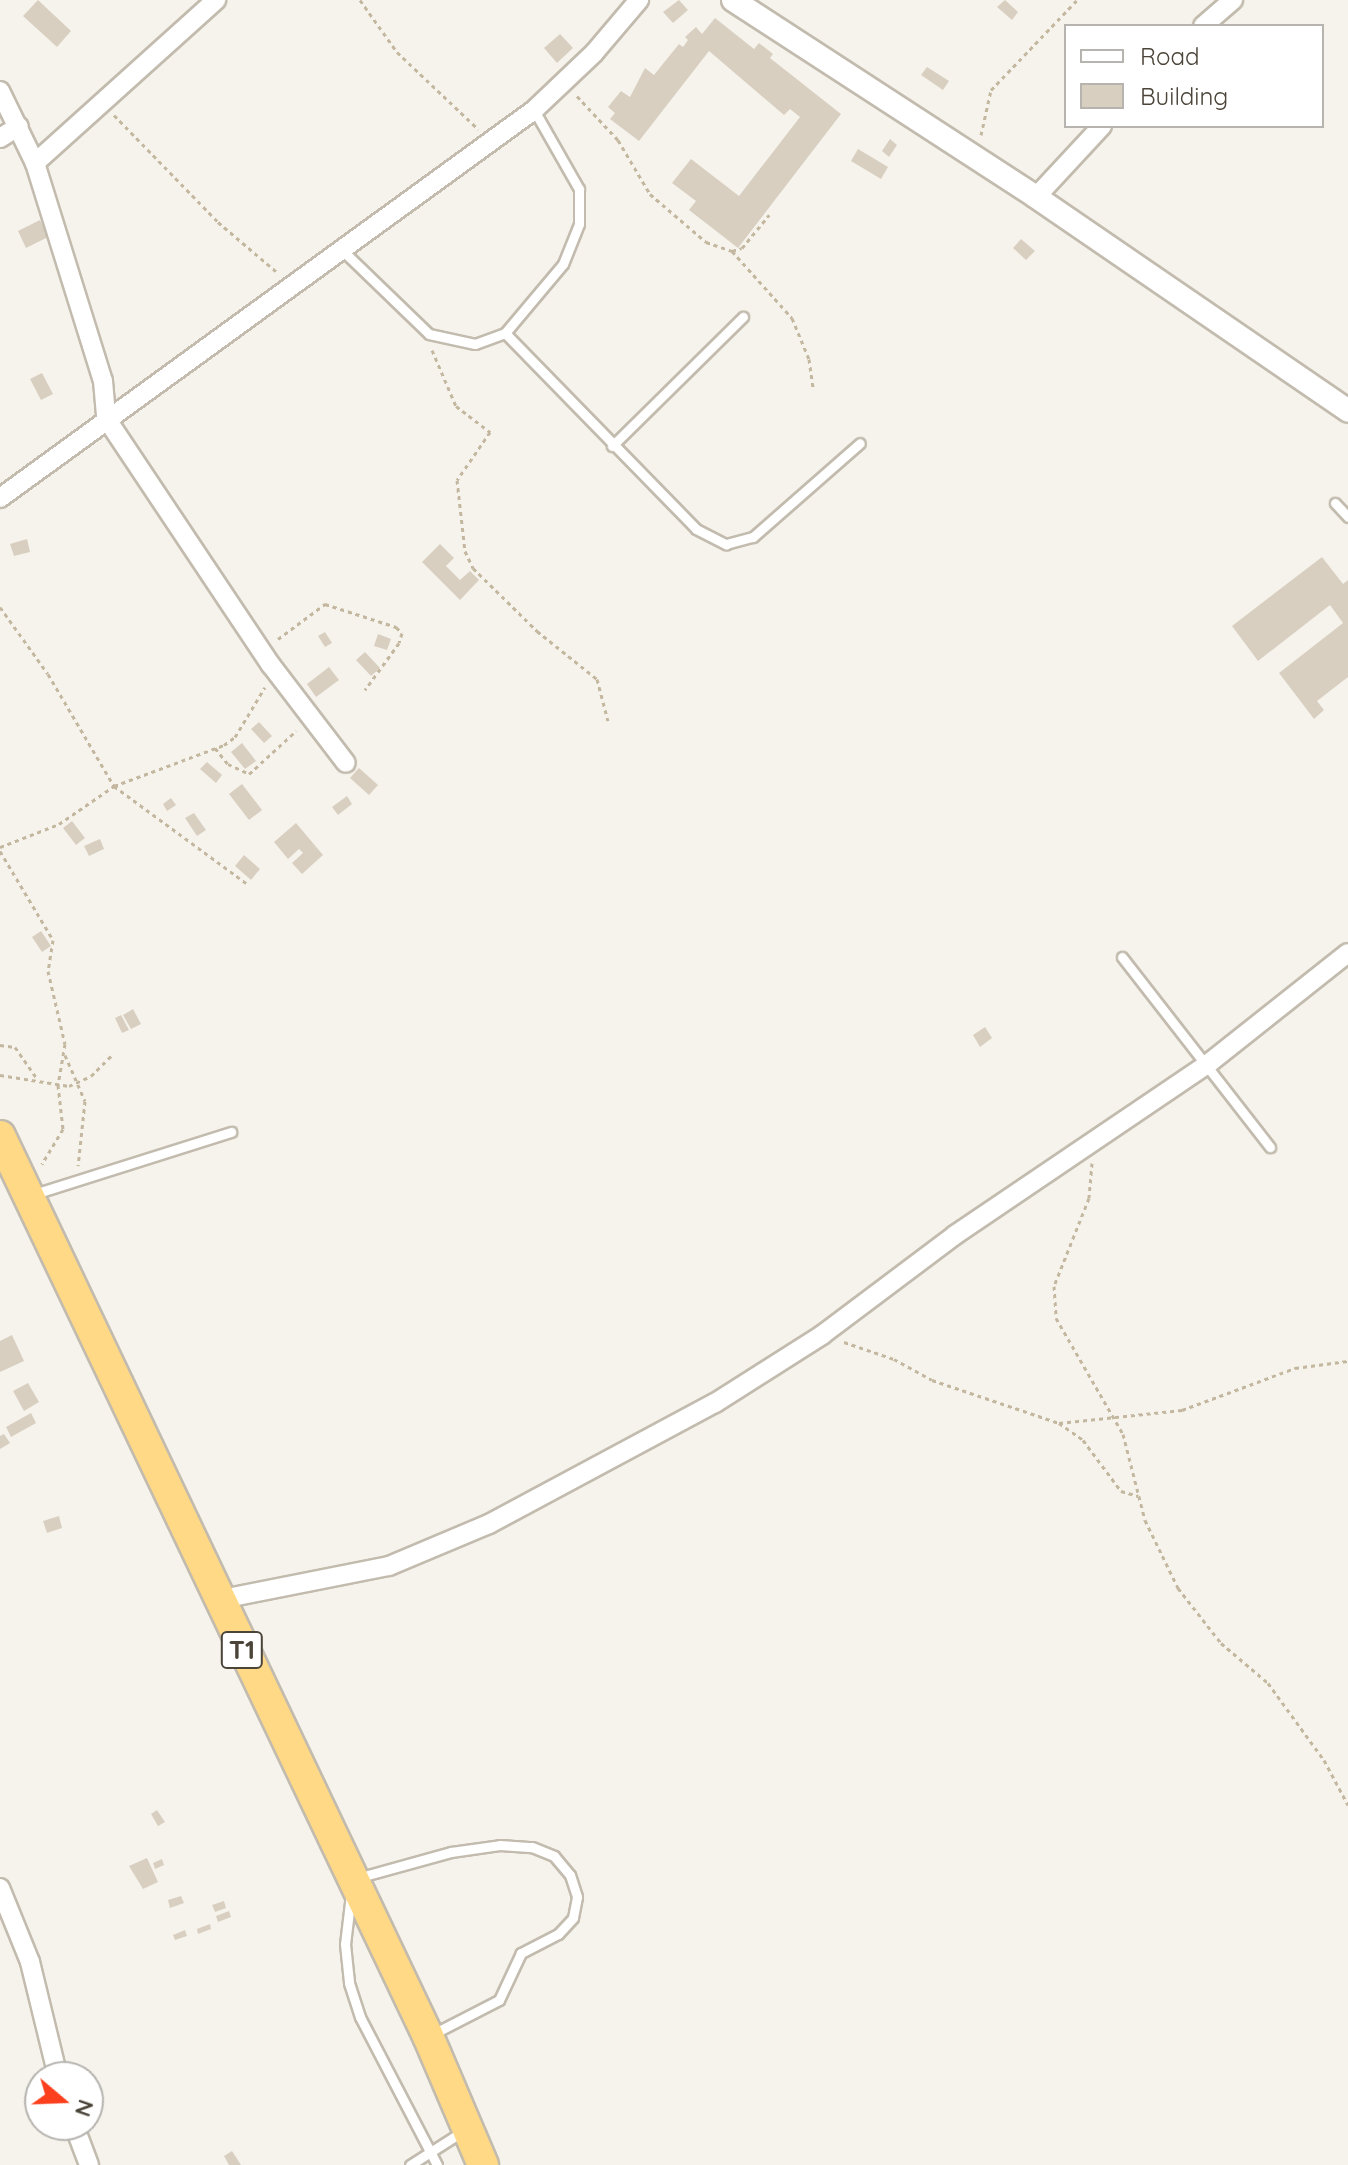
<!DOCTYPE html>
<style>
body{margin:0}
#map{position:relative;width:1348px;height:2165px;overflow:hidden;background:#f6f3ec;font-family:Quicksand,sans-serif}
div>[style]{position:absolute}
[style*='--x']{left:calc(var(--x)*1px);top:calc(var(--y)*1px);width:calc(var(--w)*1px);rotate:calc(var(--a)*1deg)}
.building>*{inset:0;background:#d8cfc1}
.path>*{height:3px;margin-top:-1.5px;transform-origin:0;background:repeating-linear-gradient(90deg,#c4b79f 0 4px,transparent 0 8px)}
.roads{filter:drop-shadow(2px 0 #c2bbae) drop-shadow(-2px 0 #c2bbae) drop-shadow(0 2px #c2bbae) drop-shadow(0 -2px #c2bbae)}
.service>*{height:9px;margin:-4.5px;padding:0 4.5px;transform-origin:4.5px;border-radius:4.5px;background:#fff}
.minor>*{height:18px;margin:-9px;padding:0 9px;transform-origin:9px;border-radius:9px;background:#fff}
.tertiary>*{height:22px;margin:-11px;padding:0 11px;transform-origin:11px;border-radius:11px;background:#fff}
.trunk>*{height:30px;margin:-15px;padding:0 15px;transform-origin:15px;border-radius:15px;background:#ffd985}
span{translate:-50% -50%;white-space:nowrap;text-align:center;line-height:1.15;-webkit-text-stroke:6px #fff;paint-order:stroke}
.shield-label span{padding:2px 6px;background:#fff;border:2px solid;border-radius:6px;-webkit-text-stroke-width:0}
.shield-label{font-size:26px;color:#4b4439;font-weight:700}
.legend{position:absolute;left:1064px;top:24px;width:260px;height:104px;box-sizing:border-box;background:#fff;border:2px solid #b7b4b0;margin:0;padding:10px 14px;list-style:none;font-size:24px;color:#4b4439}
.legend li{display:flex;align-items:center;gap:16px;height:40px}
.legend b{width:40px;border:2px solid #b7b4b0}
.north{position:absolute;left:24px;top:2061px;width:80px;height:80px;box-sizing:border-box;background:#fff;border:2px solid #b7b4b0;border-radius:50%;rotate:109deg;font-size:22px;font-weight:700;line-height:32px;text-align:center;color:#4b4439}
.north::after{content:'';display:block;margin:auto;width:28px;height:36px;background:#fc3f1d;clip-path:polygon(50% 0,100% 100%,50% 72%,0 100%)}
</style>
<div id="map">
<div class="building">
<i style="clip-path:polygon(38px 0,71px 31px,57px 47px,23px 16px)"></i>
<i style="clip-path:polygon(679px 0,688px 10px,673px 23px,663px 12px)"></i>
<i style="clip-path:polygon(1005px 0,1018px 12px,1012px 20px,997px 7px)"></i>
<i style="clip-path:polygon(715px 18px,754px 49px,759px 43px,773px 54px,770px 58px,841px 114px,738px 248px,689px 210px,696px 201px,672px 183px,691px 159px,739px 196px,800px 117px,790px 109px,784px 115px,709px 51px,639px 141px,610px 119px,615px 113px,608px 107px,621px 91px,630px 97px,645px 68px,654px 75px,679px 44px,683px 47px,688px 40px,685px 37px,696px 27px,702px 34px)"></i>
<i style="clip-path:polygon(560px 34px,573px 48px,557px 63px,544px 48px)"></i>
<i style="clip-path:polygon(927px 67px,949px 81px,943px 90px,921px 75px)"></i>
<i style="clip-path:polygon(890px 139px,897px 145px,889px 157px,882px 151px)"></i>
<i style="clip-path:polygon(858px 149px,888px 167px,881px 179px,851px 161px)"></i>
<i style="clip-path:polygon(40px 220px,48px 237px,26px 248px,18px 231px)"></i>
<i style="clip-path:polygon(1021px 239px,1035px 251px,1026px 260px,1013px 248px)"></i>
<i style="clip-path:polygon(42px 373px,53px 394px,41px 400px,30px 379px)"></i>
<i style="clip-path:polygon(27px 539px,30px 552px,14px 556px,10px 544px)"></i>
<i style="clip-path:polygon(440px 544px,454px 558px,446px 566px,460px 580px,470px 571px,479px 580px,460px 600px,422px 562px)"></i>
<i style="clip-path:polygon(1322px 557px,1343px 584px,1348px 580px,1348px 677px,1317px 701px,1324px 710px,1314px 719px,1279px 673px,1343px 623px,1330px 605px,1258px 661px,1232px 626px)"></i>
<i style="clip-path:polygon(325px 632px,332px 643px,325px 647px,318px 636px)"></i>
<i style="clip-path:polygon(378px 634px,391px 639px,387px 650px,374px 646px)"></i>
<i style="clip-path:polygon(365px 652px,380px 668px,371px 676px,356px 660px)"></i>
<i style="clip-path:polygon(329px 667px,339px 680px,316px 697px,307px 684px)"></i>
<i style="clip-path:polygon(259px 722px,272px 736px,264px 743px,251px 729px)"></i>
<i style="clip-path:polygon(242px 743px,256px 761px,245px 769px,231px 752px)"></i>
<i style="clip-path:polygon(207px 762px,222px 775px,216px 783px,200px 769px)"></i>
<i style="clip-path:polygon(359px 768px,378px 785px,369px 795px,350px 778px)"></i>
<i style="clip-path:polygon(242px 784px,262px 810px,249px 820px,229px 794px)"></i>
<i style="clip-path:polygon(347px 796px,352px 804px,338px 815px,332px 807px)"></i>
<i style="clip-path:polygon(171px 798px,176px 805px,167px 811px,163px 804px)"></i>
<i style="clip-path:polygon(194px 813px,206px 830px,197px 836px,185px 818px)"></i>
<i style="clip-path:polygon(72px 821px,85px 838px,76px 845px,63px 828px)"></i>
<i style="clip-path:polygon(296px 823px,323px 855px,302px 874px,292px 863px,303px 853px,299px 849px,288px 859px,274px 842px)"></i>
<i style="clip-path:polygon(100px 839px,104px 849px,89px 856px,84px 846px)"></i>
<i style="clip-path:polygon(244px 855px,260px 869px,251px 880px,235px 866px)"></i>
<i style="clip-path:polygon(41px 931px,51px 946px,42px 952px,32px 937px)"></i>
<i style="clip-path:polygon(133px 1009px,141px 1024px,131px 1029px,123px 1015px)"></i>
<i style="clip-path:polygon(121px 1015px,129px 1030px,122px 1033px,115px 1018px)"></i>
<i style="clip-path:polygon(985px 1027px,992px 1038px,980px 1047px,973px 1035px)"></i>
<i style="clip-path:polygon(12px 1335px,24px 1361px,0 1372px,0 1341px)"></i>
<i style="clip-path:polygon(28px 1383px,39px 1402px,24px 1411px,13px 1391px)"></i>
<i style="clip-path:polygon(31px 1413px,36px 1423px,11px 1437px,6px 1427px)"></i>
<i style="clip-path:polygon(4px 1434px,10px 1443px,0 1449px,0 1436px)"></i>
<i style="clip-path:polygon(59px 1516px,62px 1528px,47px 1533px,43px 1521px)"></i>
<i style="clip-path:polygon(157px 1810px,165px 1822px,158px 1826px,151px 1814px)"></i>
<i style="clip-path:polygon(147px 1858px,158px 1882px,143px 1889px,129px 1866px)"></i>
<i style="clip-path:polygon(162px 1859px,164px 1865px,155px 1869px,153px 1863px)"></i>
<i style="clip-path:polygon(181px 1896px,184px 1903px,170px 1908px,168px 1900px)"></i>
<i style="clip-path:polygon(224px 1901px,226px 1908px,215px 1912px,212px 1905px)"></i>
<i style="clip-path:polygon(229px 1911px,231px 1917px,218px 1922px,216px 1916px)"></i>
<i style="clip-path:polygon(210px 1924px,211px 1929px,198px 1934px,197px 1929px)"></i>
<i style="clip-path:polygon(185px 1930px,187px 1936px,175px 1940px,173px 1935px)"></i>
<i style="clip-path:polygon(232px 2151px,241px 2165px,229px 2165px,224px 2156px)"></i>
</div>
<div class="path">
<i style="--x:360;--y:0;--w:64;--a:54.6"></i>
<i style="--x:397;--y:52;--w:112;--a:43.5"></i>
<i style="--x:577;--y:96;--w:60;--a:47"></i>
<i style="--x:618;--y:140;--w:63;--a:59.3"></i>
<i style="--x:650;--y:194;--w:74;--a:40.6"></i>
<i style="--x:706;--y:242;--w:28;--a:19"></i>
<i style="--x:732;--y:251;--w:10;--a:-17"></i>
<i style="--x:742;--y:248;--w:43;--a:-50.7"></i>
<i style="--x:114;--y:115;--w:149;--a:45.8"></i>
<i style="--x:218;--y:222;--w:79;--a:40.4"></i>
<i style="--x:981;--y:135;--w:46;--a:-77.5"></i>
<i style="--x:991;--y:90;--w:124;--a:-46.3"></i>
<i style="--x:732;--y:251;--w:90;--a:48.2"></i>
<i style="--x:792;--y:318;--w:44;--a:67.5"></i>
<i style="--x:809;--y:359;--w:29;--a:82"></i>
<i style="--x:432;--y:350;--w:61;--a:66.8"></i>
<i style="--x:456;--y:406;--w:43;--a:37.4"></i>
<i style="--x:490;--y:432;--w:58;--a:124.5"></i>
<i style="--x:457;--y:480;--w:71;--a:83.6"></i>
<i style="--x:465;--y:551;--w:19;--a:65"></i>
<i style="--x:473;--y:568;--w:90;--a:44.5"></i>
<i style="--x:537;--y:631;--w:77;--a:38.7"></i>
<i style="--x:597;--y:679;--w:43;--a:75.3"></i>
<i style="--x:0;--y:607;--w:82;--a:54.4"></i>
<i style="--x:48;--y:674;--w:130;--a:59.5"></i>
<i style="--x:114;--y:786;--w:164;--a:36.3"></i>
<i style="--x:278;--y:639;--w:59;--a:-36.7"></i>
<i style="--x:325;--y:604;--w:75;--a:17.9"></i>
<i style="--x:396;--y:627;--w:8;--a:45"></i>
<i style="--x:402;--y:633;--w:10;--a:107"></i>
<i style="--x:399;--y:643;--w:58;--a:125.9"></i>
<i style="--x:215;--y:748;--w:21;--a:51"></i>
<i style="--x:228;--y:764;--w:23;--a:25"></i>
<i style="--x:249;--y:774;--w:64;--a:-42.5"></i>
<i style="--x:0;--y:847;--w:63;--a:-21.3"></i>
<i style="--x:59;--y:824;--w:67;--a:-34.6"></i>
<i style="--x:114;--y:786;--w:117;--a:-20.4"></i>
<i style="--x:224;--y:745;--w:14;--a:-36"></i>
<i style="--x:235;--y:737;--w:58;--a:-59"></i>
<i style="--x:0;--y:851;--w:104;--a:59.2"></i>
<i style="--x:53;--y:940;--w:31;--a:99"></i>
<i style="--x:48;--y:971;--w:75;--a:76.9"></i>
<i style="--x:65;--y:1044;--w:42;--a:99.7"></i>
<i style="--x:58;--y:1085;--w:44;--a:83.5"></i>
<i style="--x:63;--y:1129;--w:41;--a:121"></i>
<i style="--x:0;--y:1045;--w:15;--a:8"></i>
<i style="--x:15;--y:1047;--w:37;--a:55"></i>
<i style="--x:65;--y:1055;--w:50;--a:66.5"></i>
<i style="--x:85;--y:1101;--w:65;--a:96.1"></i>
<i style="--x:0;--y:1075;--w:70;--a:9.1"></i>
<i style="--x:69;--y:1086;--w:24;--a:-24"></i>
<i style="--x:91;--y:1076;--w:31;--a:-45"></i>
<i style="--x:1092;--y:1163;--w:35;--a:95"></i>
<i style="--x:1089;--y:1198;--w:95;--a:111.7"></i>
<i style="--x:1054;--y:1286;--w:32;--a:86"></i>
<i style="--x:1056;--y:1318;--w:134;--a:60"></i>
<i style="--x:1123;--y:1434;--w:89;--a:75.7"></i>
<i style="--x:1145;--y:1520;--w:76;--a:64.1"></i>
<i style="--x:1178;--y:1588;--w:70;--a:52"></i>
<i style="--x:1221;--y:1643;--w:62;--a:40.4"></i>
<i style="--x:1268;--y:1683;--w:95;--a:54"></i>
<i style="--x:1324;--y:1760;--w:51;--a:61.9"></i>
<i style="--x:844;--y:1342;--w:53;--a:18.8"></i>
<i style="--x:894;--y:1359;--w:43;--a:28.9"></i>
<i style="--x:932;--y:1380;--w:134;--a:18.7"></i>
<i style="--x:1059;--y:1423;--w:124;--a:-6"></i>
<i style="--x:1182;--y:1410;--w:121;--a:-20.4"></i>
<i style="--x:1295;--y:1368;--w:53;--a:-7.5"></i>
<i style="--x:1059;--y:1423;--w:29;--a:35"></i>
<i style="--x:1083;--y:1440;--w:64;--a:53.3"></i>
<i style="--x:1121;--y:1491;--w:18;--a:16"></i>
</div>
<div class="roads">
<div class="service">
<i style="--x:341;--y:249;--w:122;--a:44"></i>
<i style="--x:429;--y:334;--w:47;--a:12.3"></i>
<i style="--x:475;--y:344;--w:32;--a:-20"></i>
<i style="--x:505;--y:333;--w:90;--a:-50"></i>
<i style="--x:563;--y:264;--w:43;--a:-68.2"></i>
<i style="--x:579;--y:224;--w:35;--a:-90"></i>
<i style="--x:579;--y:189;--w:91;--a:-119.7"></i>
<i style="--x:505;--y:333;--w:274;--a:45.7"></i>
<i style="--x:696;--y:529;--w:34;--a:27"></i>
<i style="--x:726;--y:544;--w:28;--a:-15"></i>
<i style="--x:753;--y:537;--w:142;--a:-41.3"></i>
<i style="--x:612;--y:446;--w:184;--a:-44.6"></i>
<i style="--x:1335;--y:503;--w:19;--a:47"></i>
<i style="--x:1122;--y:957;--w:241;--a:52.1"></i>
<i style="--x:31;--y:1195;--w:210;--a:-17.5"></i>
<i style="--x:357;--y:1878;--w:98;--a:-15.5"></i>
<i style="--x:451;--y:1852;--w:49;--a:-8.1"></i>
<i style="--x:500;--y:1845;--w:32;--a:4"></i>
<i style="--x:532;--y:1847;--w:24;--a:22"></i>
<i style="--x:554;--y:1856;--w:25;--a:50"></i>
<i style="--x:570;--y:1875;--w:23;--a:72"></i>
<i style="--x:577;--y:1897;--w:21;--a:101"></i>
<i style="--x:573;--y:1918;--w:22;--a:133"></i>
<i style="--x:558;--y:1934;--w:42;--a:152.8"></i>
<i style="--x:521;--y:1953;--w:52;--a:115.1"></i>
<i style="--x:499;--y:2000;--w:76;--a:152.8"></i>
<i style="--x:351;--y:1894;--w:50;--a:96.8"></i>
<i style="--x:345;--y:1944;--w:39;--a:84"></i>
<i style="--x:349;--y:1983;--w:36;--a:72"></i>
<i style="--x:360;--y:2017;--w:167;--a:62.5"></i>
<i style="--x:410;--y:2165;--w:65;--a:-32.5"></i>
</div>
<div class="minor">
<i style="--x:1203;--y:26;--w:40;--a:-41"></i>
<i style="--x:0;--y:91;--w:80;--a:64.1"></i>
<i style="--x:35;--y:163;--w:228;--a:72.7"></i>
<i style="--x:103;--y:381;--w:37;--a:85"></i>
<i style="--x:106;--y:418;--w:297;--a:56.3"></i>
<i style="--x:271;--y:665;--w:123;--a:52.6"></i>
<i style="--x:0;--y:138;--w:22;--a:-32"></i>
<i style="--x:35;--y:163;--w:244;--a:-42"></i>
<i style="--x:1036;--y:197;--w:97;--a:-47.1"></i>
<i style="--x:0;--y:498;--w:660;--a:-36"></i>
<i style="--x:534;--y:110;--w:83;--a:-43.5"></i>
<i style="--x:594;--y:53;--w:70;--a:-49.7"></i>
<i style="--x:217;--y:1600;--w:175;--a:-11.2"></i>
<i style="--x:389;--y:1566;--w:108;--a:-22.8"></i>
<i style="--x:489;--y:1524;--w:256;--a:-28.2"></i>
<i style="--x:715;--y:1403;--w:127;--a:-32.4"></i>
<i style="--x:822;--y:1335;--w:166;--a:-36.9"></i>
<i style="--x:955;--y:1235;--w:307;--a:-34.1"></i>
<i style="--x:1209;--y:1063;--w:177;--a:-38.4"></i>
<i style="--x:0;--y:1888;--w:80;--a:67.9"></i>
<i style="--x:30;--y:1962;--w:118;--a:76.3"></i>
<i style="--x:74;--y:2125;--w:43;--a:69.4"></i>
</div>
<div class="tertiary">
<i style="--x:733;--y:0;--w:361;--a:33"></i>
<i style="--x:1036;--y:197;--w:378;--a:34.4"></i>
</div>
<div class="trunk">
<i style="--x:0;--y:1136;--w:997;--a:64.57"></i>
<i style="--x:428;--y:2036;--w:140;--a:66.9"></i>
</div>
</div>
<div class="shield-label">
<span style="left:242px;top:1650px">T1</span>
</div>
<ul class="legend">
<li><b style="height:10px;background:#fff"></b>Road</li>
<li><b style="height:22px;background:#d8cfc1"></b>Building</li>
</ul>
<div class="north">N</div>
</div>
